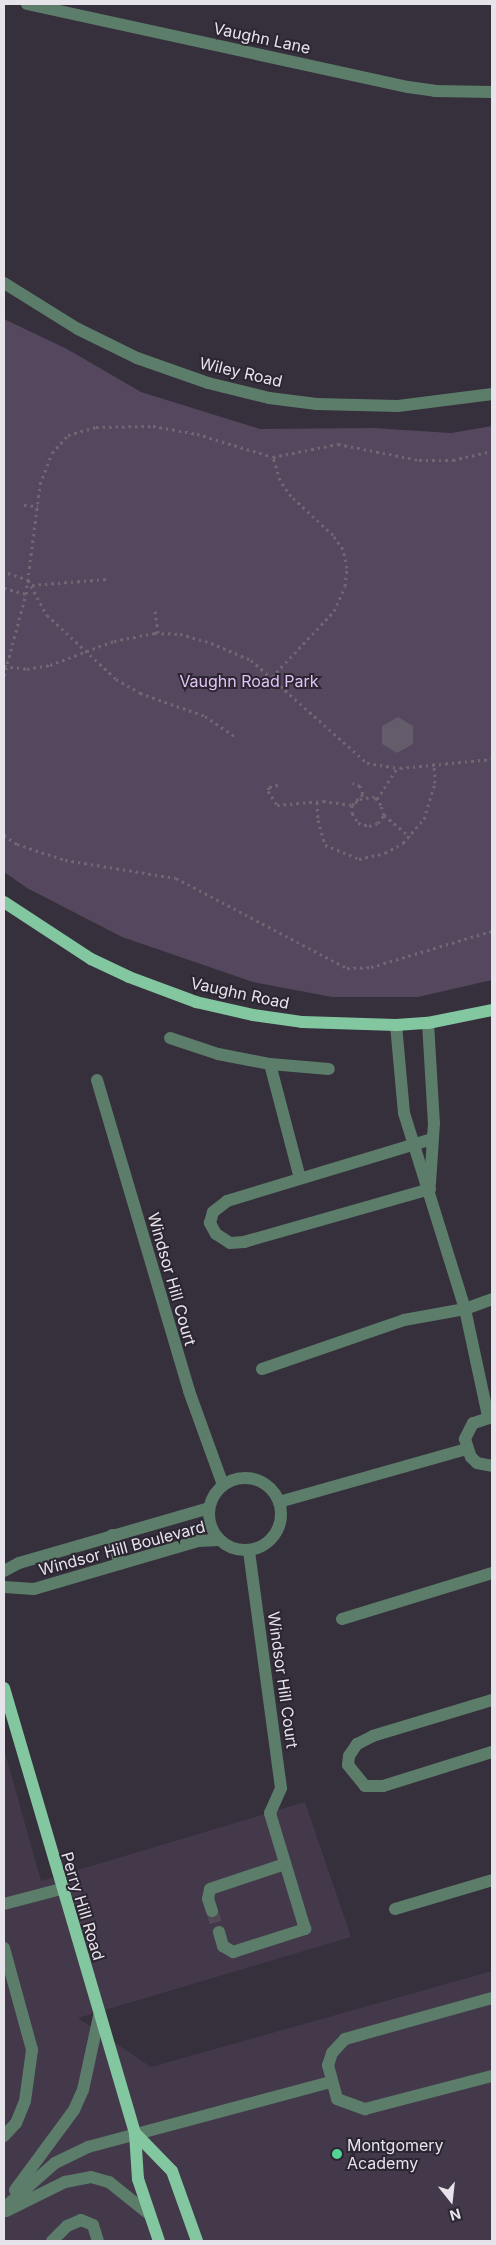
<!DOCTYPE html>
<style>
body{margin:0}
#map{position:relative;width:496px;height:2245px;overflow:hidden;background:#362f3c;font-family:Inter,sans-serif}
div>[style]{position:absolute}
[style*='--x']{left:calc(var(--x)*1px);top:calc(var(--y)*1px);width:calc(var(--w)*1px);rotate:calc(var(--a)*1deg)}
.built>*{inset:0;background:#43394b}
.green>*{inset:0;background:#54475e}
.building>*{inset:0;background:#645c6a}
.minor-tunnel>*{height:12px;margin-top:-6px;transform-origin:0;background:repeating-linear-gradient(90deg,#514a56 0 12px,transparent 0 18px)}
.path>*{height:3px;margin-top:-1.5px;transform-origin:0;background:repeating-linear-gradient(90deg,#6e6873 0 2.5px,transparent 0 6.5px)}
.minor>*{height:12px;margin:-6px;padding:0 6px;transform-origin:6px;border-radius:6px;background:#5c7d6a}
.minor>.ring{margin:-6px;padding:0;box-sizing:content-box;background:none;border:12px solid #5c7d6a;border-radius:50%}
.major>*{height:12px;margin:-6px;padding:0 6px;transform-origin:6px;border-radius:6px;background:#82c7a0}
.dots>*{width:14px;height:14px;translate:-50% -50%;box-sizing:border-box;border:2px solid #2c2632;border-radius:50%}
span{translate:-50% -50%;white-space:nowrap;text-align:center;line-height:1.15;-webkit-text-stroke:4px #2c2632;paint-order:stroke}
.street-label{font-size:16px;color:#e7e3eb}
.park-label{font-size:16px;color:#e0c4f6}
.poi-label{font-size:16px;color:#e7e3eb}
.left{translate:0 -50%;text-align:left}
.frame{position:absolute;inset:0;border:5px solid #e7e3eb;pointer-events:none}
.north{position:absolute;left:426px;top:2175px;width:50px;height:50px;-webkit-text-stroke:4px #2c2632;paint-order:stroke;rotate:164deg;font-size:14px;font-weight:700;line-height:20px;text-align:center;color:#e7e3eb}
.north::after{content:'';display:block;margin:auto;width:18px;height:22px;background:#e7e3eb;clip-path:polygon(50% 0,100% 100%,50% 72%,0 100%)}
</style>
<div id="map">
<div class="built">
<i style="clip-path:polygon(4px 1749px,41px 1881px,305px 1802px,351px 1937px,78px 2018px,151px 2067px,492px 1971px,492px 2241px,4px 2241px)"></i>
</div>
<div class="green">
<i style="clip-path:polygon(4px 319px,67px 349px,141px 392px,260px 429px,373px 428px,451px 433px,492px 426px,492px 980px,418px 997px,332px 997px,253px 982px,122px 937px,27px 888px,4px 872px)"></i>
</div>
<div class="building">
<i style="clip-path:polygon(398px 717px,413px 726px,413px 744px,397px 753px,382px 744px,382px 726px)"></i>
</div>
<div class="minor-tunnel">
<i style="--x:212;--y:1911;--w:22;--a:72"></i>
</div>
<div class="path">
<i style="--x:24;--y:505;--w:14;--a:4"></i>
<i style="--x:8;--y:573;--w:21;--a:19"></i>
<i style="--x:28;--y:580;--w:40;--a:62"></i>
<i style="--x:47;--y:615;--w:94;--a:42.8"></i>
<i style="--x:116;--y:679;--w:28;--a:30"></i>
<i style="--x:140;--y:693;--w:69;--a:19.5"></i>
<i style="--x:205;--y:716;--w:37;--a:34"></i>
<i style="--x:32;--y:585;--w:76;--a:-4.5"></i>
<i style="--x:4;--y:588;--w:23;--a:15"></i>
<i style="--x:155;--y:611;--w:22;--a:82"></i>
<i style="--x:4;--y:666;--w:23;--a:7"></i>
<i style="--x:27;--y:669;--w:23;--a:-10"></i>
<i style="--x:50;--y:665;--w:68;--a:-20.6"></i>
<i style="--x:114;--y:641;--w:42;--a:-11"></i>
<i style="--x:155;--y:633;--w:25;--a:2"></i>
<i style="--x:180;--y:634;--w:32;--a:16"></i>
<i style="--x:211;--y:643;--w:43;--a:23"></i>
<i style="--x:251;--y:660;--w:155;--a:41.6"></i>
<i style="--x:367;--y:763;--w:33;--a:9"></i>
<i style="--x:400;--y:768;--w:92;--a:-5.6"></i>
<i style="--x:4;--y:676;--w:85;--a:-75"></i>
<i style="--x:26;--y:594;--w:111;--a:-82.7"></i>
<i style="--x:40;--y:484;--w:33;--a:-69"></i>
<i style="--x:52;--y:453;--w:24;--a:-48"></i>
<i style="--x:68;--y:435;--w:29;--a:-16"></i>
<i style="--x:96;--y:427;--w:57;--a:-1"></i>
<i style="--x:153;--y:426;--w:45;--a:10.3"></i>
<i style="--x:197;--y:434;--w:79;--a:16.8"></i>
<i style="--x:273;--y:457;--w:66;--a:-11.3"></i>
<i style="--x:338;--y:444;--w:83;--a:11.2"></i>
<i style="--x:419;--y:460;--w:34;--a:0"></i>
<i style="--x:453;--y:460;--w:40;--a:-13"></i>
<i style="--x:272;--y:677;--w:91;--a:-46.8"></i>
<i style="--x:334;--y:611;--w:27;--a:-66"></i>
<i style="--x:345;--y:586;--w:18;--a:-84"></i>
<i style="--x:347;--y:568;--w:19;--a:-102"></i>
<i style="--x:343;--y:549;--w:17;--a:-126"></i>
<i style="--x:333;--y:535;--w:57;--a:-137.1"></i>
<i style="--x:291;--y:496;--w:19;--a:-125"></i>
<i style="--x:280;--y:480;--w:24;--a:-107"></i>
<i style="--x:278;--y:785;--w:9;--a:167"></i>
<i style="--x:269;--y:787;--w:4;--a:104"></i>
<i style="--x:268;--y:791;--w:17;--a:57"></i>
<i style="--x:277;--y:805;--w:46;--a:-5"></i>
<i style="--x:323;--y:801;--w:29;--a:8"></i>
<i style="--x:352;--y:805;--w:8;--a:90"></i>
<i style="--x:352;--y:813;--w:12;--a:59"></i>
<i style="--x:358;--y:823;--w:11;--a:15"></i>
<i style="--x:369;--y:826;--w:9;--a:-18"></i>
<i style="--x:378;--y:823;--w:10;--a:-53"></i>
<i style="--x:384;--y:815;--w:10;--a:-107"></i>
<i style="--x:381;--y:805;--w:10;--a:-127"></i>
<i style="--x:375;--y:797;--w:13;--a:176"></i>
<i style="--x:362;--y:798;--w:6;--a:149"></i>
<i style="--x:357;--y:801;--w:6;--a:141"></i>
<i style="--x:352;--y:805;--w:16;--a:-45"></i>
<i style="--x:363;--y:794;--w:9;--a:-111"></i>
<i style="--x:360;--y:786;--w:8;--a:-157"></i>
<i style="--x:377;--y:799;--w:37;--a:-57"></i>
<i style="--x:317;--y:802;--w:18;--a:87"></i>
<i style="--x:318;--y:820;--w:26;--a:74"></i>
<i style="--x:325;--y:845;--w:37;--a:22"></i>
<i style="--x:359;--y:859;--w:27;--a:-13"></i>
<i style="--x:385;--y:853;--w:21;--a:-29"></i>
<i style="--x:403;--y:843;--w:32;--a:-49"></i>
<i style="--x:424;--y:819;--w:38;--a:-73"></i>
<i style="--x:435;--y:783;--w:20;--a:-93"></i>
<i style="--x:384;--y:815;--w:34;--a:40"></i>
<i style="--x:4;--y:835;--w:16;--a:35"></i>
<i style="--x:17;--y:844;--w:51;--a:18.4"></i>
<i style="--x:65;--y:860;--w:112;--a:9.2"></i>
<i style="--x:176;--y:878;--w:193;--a:27.8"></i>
<i style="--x:347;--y:968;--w:24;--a:-2"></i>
<i style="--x:371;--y:967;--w:126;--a:-16.6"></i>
</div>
<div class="minor">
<i style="--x:27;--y:4;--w:390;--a:12.3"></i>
<i style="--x:408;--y:87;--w:27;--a:8"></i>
<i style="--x:435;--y:91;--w:57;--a:1"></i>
<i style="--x:4;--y:283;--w:87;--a:31.9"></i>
<i style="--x:78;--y:329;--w:66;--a:26.2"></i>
<i style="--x:137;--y:358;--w:75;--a:19.4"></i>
<i style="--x:208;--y:383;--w:63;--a:13.8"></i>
<i style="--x:269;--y:398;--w:48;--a:7.1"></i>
<i style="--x:317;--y:404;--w:81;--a:1.4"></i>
<i style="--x:398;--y:406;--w:95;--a:-7.3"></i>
<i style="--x:428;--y:1023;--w:100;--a:86.6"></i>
<i style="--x:434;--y:1123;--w:61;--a:93.8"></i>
<i style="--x:396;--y:1025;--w:88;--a:84.8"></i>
<i style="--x:404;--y:1113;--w:205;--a:72.7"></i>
<i style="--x:465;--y:1309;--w:109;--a:77.9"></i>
<i style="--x:170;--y:1038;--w:51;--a:18.4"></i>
<i style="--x:218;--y:1054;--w:53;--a:10.9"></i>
<i style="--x:270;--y:1064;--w:59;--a:4.8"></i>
<i style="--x:270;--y:1064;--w:118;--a:75.3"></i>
<i style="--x:97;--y:1080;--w:324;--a:73.5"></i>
<i style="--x:189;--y:1391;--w:100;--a:70.1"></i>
<i style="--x:430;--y:1189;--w:193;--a:164.1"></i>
<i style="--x:244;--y:1242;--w:14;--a:176"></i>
<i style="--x:230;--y:1243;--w:17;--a:-147"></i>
<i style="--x:216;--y:1234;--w:13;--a:-119"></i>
<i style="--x:210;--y:1223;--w:11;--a:-75"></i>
<i style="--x:213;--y:1212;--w:18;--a:-38"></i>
<i style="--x:227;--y:1201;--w:215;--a:-16.8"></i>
<i style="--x:262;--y:1369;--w:150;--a:-19"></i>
<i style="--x:404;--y:1320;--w:62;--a:-10.2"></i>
<i style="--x:465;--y:1309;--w:29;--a:-20"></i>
<i style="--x:492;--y:1417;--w:20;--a:162"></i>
<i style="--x:473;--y:1423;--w:18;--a:117"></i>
<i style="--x:465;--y:1439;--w:19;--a:72"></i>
<i style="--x:471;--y:1457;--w:8;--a:45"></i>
<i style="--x:477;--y:1463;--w:15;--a:11"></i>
<i class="ring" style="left:209px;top:1478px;width:60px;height:60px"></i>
<i style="--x:279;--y:1502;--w:194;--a:-15.8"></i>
<i style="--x:112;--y:1535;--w:30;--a:75"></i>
<i style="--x:4;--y:1571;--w:17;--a:-28"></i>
<i style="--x:19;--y:1563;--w:198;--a:-16.1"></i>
<i style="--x:4;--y:1587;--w:30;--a:4"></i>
<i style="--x:34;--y:1589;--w:171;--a:-16.3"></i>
<i style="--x:198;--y:1541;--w:21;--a:-3"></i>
<i style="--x:342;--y:1619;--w:157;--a:-17"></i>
<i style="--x:492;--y:1700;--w:124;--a:163.2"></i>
<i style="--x:373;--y:1736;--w:18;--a:153"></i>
<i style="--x:357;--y:1744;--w:14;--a:124"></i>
<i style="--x:349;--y:1756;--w:9;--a:96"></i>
<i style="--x:348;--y:1765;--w:27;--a:51"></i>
<i style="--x:365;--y:1786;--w:18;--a:0"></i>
<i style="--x:383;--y:1786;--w:114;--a:-17.3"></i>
<i style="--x:4;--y:1904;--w:59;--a:-14.7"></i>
<i style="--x:395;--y:1909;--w:101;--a:-16.6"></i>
<i style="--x:212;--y:1911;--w:13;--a:-108"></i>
<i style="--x:208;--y:1899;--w:10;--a:-79"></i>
<i style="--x:210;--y:1889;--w:79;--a:-18.4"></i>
<i style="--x:219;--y:1932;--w:15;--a:74"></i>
<i style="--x:223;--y:1946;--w:12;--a:31"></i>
<i style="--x:233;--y:1952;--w:76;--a:-17.7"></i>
<i style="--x:305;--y:1929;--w:121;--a:-106.8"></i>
<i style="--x:270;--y:1813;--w:27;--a:-66"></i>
<i style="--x:281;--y:1788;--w:240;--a:-97.7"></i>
<i style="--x:4;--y:1948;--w:106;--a:74.6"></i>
<i style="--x:32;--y:2050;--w:51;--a:97.8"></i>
<i style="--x:25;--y:2101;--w:24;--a:112"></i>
<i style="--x:16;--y:2123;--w:18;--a:133"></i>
<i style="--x:492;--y:1998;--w:153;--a:164.4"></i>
<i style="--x:345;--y:2039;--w:19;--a:133"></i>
<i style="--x:332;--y:2053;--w:13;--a:108"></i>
<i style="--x:328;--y:2065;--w:35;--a:75"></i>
<i style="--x:337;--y:2099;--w:30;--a:20"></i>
<i style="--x:365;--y:2109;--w:131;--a:-14.6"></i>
<i style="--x:15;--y:2190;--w:99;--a:-53.6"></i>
<i style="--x:74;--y:2110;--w:22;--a:-66"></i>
<i style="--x:83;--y:2090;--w:76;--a:-77.8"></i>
<i style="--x:4;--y:2208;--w:68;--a:-41.4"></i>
<i style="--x:55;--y:2163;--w:37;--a:-26"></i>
<i style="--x:88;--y:2147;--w:251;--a:-15"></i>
<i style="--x:6;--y:2211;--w:66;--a:-26.2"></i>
<i style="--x:65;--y:2182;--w:26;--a:-11"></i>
<i style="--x:91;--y:2177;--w:19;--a:16"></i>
<i style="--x:109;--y:2182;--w:51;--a:38.7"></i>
<i style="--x:52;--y:2241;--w:21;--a:-45"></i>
<i style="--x:67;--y:2226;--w:15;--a:-23"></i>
<i style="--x:81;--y:2220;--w:13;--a:23"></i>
<i style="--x:93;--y:2225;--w:17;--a:73"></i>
</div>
<div class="major">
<i style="--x:4;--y:902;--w:104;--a:33.2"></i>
<i style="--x:91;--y:959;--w:42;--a:25.3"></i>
<i style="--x:129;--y:977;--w:72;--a:20.5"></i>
<i style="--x:196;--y:1002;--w:58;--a:12.8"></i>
<i style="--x:253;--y:1015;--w:49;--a:8.1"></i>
<i style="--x:302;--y:1022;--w:94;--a:1.8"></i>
<i style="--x:396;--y:1025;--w:32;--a:-4"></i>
<i style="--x:428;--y:1023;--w:65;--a:-11.5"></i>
<i style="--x:4;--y:1688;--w:464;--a:73.6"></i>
<i style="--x:135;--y:2133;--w:46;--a:86.3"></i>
<i style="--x:138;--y:2179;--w:65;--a:71.3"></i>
<i style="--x:135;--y:2133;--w:53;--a:45.8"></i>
<i style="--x:172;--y:2171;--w:74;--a:70.3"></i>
</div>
<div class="dots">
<i style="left:337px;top:2154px;background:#54d396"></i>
</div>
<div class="street-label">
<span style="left:262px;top:38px;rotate:12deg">Vaughn Lane</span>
<span style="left:241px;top:372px;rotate:13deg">Wiley Road</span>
<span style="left:240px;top:993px;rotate:12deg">Vaughn Road</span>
<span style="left:172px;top:1279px;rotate:74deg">Windsor Hill Court</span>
<span style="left:122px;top:1548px;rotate:-15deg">Windsor Hill Boulevard</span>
<span style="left:283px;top:1680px;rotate:82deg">Windsor Hill Court</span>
<span style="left:83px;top:1906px;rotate:73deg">Perry Hill Road</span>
</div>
<div class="park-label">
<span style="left:249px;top:681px">Vaughn Road Park</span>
</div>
<div class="poi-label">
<span class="left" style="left:347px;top:2154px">Montgomery<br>Academy</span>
</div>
<div class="frame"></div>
<div class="north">N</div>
</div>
